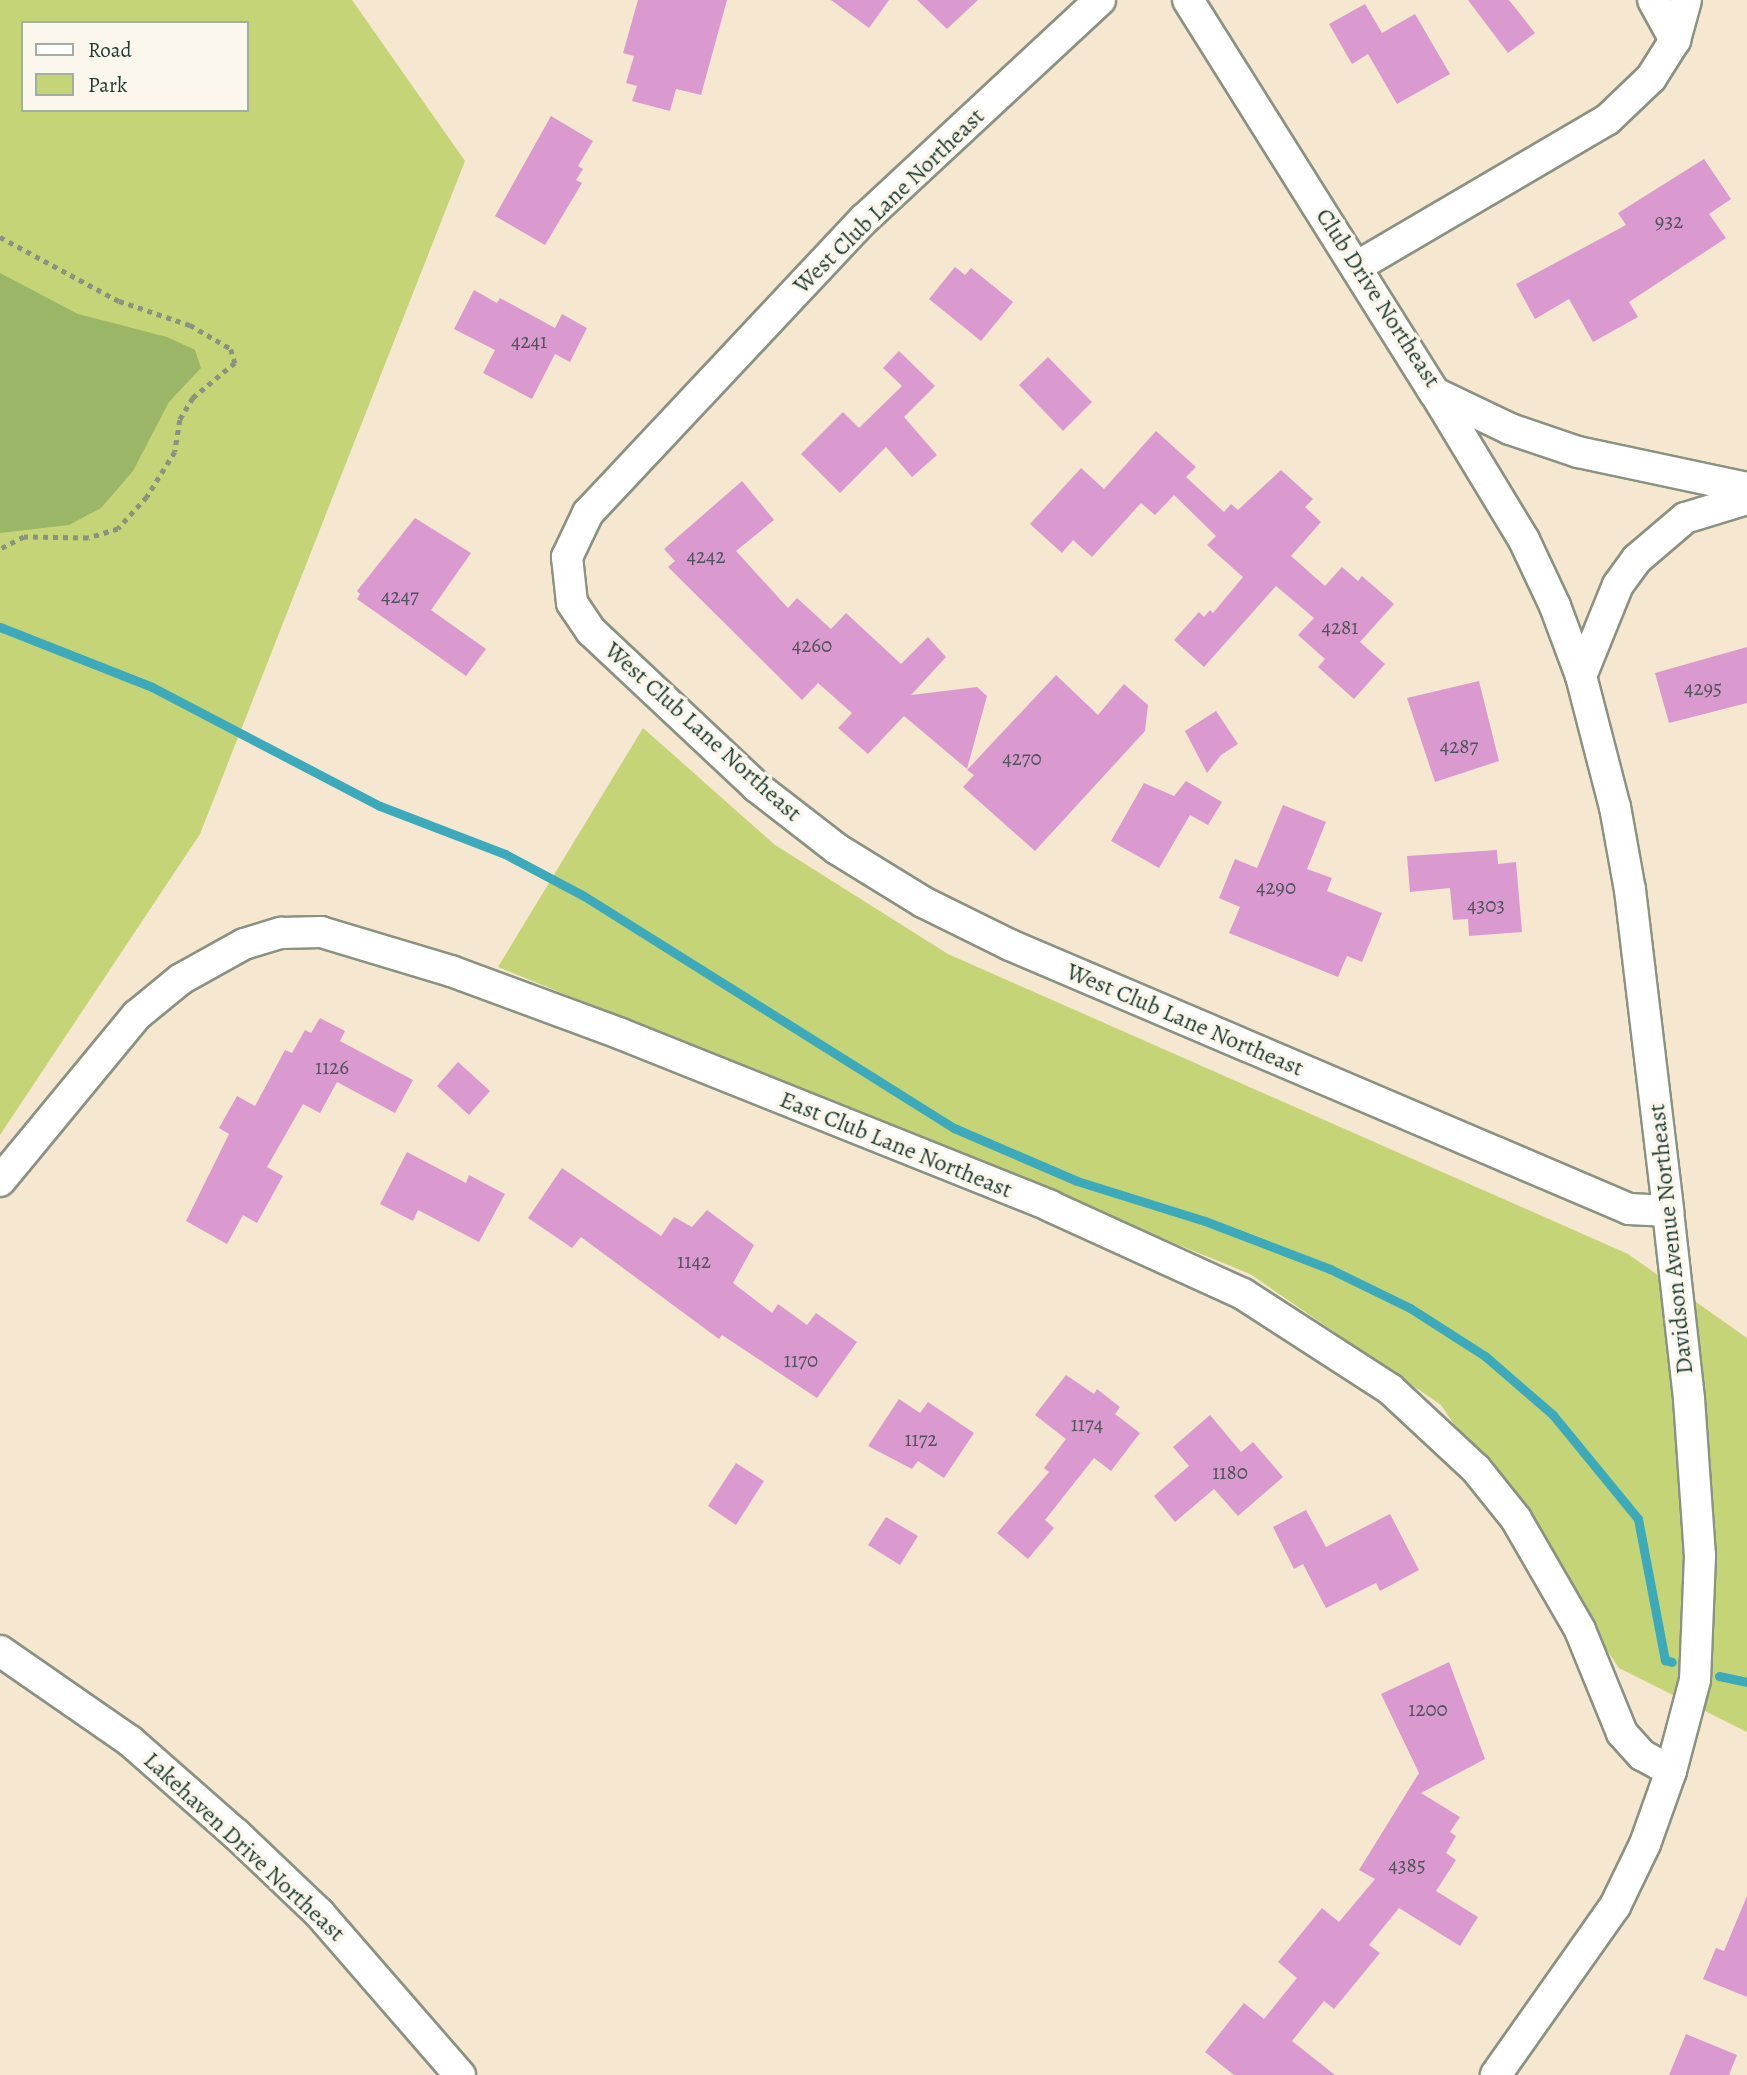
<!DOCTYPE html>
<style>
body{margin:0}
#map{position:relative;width:1747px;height:2075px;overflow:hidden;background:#f6e7d1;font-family:Alegreya,serif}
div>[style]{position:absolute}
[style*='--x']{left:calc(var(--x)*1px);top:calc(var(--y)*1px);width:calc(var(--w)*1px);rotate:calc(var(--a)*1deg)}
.green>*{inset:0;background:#c4d476}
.forest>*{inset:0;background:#9bb667}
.stream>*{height:9px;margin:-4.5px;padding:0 4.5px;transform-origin:4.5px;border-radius:4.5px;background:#3caaba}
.building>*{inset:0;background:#db9acf}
.path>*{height:4.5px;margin-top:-2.25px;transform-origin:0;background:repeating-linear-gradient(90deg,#8a9282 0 5px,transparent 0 10px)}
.roads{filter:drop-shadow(2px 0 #8a9282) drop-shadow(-2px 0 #8a9282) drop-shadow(0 2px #8a9282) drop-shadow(0 -2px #8a9282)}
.minor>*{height:30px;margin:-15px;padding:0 15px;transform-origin:15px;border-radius:15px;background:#fff}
span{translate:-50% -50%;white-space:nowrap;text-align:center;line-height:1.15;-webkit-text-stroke:7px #fbf7ec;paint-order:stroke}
.number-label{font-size:21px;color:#4e545b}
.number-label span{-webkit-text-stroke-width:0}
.street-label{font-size:24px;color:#1f3d34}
.legend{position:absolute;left:21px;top:21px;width:228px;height:91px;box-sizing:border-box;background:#fbf7ec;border:2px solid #a3ada2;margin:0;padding:9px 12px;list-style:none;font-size:21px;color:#1f3d34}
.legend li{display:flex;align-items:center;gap:14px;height:35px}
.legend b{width:35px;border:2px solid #a3ada2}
</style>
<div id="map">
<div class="green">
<i style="clip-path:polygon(evenodd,0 0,352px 0,465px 161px,200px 834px,0 1135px,0 0,23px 23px,247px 23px,247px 110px,23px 110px,23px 23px)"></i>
<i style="clip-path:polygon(643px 728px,775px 845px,948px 954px,1628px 1254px,1747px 1338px,1747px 1732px,1619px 1668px,1441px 1405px,1250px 1274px,498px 967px)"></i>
</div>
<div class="forest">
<i style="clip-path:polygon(0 273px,78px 314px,167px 337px,195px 350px,201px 368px,169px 402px,133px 471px,101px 508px,69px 525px,0 533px)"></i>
</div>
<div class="stream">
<i style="--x:0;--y:627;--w:163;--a:21.5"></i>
<i style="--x:152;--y:687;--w:257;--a:27.6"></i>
<i style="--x:380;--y:806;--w:134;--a:21"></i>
<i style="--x:505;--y:854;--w:89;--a:28"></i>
<i style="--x:584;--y:896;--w:437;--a:32.1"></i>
<i style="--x:954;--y:1128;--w:134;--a:23.3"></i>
<i style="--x:1077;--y:1181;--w:134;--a:17.4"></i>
<i style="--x:1205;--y:1221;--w:134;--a:21"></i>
<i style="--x:1330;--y:1269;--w:89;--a:26"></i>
<i style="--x:1410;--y:1308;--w:89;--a:32.6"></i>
<i style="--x:1485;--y:1356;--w:90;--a:40.9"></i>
<i style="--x:1553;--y:1415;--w:134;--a:50.7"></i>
<i style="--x:1638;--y:1519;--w:144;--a:79.2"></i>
<i style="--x:1665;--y:1660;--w:7;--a:16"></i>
<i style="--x:1719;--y:1676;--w:29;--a:12"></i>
</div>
<div class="building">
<i style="clip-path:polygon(638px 0,727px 0,701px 95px,676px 89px,670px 111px,632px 101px,637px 86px,626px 83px,634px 56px,623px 53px)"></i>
<i style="clip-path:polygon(831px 0,889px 0,869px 28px)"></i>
<i style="clip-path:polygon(917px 0,978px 0,947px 29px)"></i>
<i style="clip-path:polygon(1468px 0,1509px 0,1535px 33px,1508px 53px)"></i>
<i style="clip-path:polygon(1365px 4px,1382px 33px,1415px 14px,1450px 74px,1397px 104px,1368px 54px,1352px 64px,1329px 24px)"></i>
<i style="clip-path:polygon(551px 116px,593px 141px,578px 166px,583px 169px,576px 180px,582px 183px,545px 245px,495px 216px)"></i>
<i style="clip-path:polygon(1704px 159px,1731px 199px,1709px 214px,1726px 238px,1629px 302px,1638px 317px,1593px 342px,1569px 299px,1535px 319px,1516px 284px,1626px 225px,1618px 213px)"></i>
<i style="clip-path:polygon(955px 267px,965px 275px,971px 268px,1013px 302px,981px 341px,929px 299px)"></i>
<i style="clip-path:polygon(474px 290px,497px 303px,500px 298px,555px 328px,562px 314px,587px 328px,570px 362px,555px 354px,532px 399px,483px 373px,495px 350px,454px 329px)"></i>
<i style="clip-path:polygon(899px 351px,935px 386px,904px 417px,937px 455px,912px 477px,886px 447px,840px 493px,801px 454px,843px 412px,859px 428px,902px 386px,883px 368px)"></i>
<i style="clip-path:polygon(1048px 357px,1092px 402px,1063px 431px,1019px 385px)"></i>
<i style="clip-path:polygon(1156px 431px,1196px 467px,1186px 477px,1224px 512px,1231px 504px,1238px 510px,1281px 470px,1313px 499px,1305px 507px,1321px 522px,1291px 556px,1325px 586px,1342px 567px,1358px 581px,1362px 576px,1394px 604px,1360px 642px,1385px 664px,1354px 699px,1318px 667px,1325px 659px,1298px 635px,1314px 618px,1276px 586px,1204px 667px,1174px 640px,1199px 612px,1204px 617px,1210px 610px,1213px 613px,1243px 577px,1207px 545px,1216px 536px,1174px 495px,1155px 515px,1141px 503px,1092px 557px,1073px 540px,1062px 553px,1030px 524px,1081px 468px,1104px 489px)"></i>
<i style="clip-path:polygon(742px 481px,774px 520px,736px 551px,788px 608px,797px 598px,831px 629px,846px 613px,901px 664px,928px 637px,946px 657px,911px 695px,977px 687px,987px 696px,967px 769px,904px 716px,868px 754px,838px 728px,852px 713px,818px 683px,802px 700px,668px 567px,675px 561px,664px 549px)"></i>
<i style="clip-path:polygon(415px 518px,471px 553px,431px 610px,486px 649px,466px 676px,357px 599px,360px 594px,357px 591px)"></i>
<i style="clip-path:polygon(1747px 647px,1747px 703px,1669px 723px,1655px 673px)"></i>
<i style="clip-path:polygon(1056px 675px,1098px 715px,1124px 684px,1148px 705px,1145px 731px,1035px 851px,963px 787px,974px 775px,967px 770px)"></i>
<i style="clip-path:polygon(1479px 681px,1499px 761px,1435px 782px,1407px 698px)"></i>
<i style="clip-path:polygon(1216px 711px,1238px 744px,1221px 755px,1207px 773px,1185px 731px)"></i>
<i style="clip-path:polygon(1186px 781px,1222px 802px,1208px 825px,1190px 815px,1159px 868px,1111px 841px,1144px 783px,1174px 796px)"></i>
<i style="clip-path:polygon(1283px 805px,1326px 822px,1307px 869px,1332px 878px,1327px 891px,1382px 913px,1362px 962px,1347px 956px,1338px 977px,1229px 933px,1240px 907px,1219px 898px,1235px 859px,1257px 868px)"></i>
<i style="clip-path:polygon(1497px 850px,1498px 864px,1516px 862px,1522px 932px,1469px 936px,1468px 919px,1453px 920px,1450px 888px,1410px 892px,1407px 856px)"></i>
<i style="clip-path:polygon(320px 1018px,345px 1031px,340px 1041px,413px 1080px,395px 1113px,337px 1082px,320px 1113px,303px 1104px,267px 1167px,283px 1176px,257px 1223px,243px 1215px,227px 1244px,186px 1221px,229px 1134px,219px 1128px,237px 1096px,255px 1106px,285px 1050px,292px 1053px,305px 1030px,311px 1033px)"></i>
<i style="clip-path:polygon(458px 1062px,490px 1091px,469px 1115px,437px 1086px)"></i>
<i style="clip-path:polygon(407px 1152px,466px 1183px,469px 1175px,505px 1194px,479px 1242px,418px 1210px,413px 1221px,380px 1204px)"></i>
<i style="clip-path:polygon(562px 1168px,661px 1236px,674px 1217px,692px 1227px,707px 1210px,754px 1245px,733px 1283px,772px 1313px,778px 1304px,807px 1325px,816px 1313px,857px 1342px,817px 1398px,722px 1335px,719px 1339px,581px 1237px,572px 1248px,528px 1218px)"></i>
<i style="clip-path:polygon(1066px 1375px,1094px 1394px,1097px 1389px,1120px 1407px,1115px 1414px,1140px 1433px,1111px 1471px,1094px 1458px,1045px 1520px,1054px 1528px,1028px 1559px,997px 1533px,1049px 1472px,1044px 1468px,1066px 1439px,1035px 1415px)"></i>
<i style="clip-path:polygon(899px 1399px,920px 1413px,928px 1402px,974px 1433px,944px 1478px,918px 1461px,912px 1469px,868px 1446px)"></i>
<i style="clip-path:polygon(1210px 1415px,1241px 1452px,1253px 1442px,1283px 1477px,1238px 1516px,1214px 1489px,1175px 1522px,1154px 1496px,1189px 1466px,1173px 1447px)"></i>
<i style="clip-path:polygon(736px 1463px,764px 1481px,736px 1525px,708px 1506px)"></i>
<i style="clip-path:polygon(1306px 1510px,1326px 1547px,1390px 1514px,1419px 1570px,1380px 1591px,1376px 1583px,1326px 1608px,1303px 1564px,1294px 1569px,1273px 1527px)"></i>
<i style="clip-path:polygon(886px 1517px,918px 1536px,900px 1565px,868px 1545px)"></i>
<i style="clip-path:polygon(1449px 1662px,1485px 1759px,1421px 1793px,1460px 1817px,1450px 1832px,1456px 1836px,1446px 1853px,1456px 1860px,1436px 1891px,1478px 1917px,1460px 1946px,1399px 1908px,1369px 1945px,1380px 1953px,1334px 2009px,1324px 2001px,1292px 2041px,1335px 2075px,1234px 2075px,1205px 2052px,1244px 2003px,1264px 2019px,1297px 1978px,1278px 1962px,1322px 1908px,1339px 1922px,1375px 1879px,1359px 1870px,1419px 1773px,1381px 1694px)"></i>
<i style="clip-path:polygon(1747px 1896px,1747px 1997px,1703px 1979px,1716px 1948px,1724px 1951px)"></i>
<i style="clip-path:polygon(1686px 2034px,1737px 2055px,1729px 2075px,1669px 2075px)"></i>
</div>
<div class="path">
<i style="--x:0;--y:237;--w:135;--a:28.3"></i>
<i style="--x:119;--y:301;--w:75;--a:18.7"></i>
<i style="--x:190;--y:325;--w:48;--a:30.3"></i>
<i style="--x:231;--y:349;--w:15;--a:74"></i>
<i style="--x:235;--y:363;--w:55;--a:140.2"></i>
<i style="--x:193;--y:398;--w:26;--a:121"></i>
<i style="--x:180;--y:420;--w:32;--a:99"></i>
<i style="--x:175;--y:452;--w:53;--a:121.9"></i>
<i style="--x:147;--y:497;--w:43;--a:132.2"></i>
<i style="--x:118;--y:529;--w:31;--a:163"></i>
<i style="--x:88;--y:538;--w:64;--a:-179.1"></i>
<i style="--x:24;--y:537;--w:27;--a:153"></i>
</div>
<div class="roads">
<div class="minor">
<i style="--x:1100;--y:0;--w:321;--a:137.1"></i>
<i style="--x:865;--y:218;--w:405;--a:133.2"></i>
<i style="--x:588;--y:513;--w:49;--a:115.5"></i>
<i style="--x:567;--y:557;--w:46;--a:83.8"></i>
<i style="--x:572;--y:603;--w:34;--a:56"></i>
<i style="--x:591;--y:631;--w:228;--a:43.2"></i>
<i style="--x:757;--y:787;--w:101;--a:37.8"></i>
<i style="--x:837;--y:849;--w:101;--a:31.6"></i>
<i style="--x:923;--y:902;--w:97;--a:26.3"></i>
<i style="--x:1010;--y:945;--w:673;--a:23.1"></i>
<i style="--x:1629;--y:1209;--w:39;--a:3"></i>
<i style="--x:1188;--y:0;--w:464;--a:57.9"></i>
<i style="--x:1435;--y:393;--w:83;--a:25.6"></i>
<i style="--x:1510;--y:429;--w:72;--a:18.7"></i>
<i style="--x:1578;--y:452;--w:173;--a:12"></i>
<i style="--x:1653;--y:0;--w:46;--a:61.2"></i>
<i style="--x:1356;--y:267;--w:291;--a:-30.4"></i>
<i style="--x:1607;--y:120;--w:61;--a:-43.7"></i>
<i style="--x:1651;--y:78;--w:45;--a:-57.7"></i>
<i style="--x:1675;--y:40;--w:41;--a:-74.6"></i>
<i style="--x:1435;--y:393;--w:172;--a:58.8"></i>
<i style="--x:1524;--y:540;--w:73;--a:64.8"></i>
<i style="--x:1555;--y:606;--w:75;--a:69.6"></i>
<i style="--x:1581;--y:676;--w:135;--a:75.5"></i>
<i style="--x:1615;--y:807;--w:84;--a:79.8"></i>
<i style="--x:1630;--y:890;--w:323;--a:83.2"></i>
<i style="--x:1668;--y:1211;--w:189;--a:83.6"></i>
<i style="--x:1689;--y:1399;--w:157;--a:86"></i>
<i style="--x:1700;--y:1556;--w:124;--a:92.3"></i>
<i style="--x:1695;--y:1680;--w:94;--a:104.8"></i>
<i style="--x:1671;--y:1771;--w:77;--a:109.6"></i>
<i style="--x:1645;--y:1844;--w:69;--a:115.8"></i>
<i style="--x:1615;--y:1906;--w:207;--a:125.2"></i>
<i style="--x:1581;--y:676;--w:98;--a:-67.9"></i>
<i style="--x:1618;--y:585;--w:32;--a:-54"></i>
<i style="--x:1637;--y:559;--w:63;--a:-40.5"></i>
<i style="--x:1685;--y:518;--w:65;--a:-17"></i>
<i style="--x:0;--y:1181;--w:215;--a:-50.5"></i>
<i style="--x:137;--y:1015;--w:57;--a:-39.3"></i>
<i style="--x:181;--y:979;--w:72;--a:-29.1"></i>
<i style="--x:244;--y:944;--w:39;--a:-17"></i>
<i style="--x:281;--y:933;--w:40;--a:-1.4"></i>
<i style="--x:321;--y:932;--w:136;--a:16.7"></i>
<i style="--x:451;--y:971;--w:181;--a:20.3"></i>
<i style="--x:621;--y:1034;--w:462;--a:21.8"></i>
<i style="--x:1050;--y:1206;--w:212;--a:24.5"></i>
<i style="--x:1243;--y:1294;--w:175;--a:32.9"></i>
<i style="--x:1390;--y:1389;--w:117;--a:42.9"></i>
<i style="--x:1476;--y:1469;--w:64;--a:51.3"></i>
<i style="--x:1516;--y:1519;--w:128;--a:60"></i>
<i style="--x:1580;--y:1630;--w:111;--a:67.8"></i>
<i style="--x:1622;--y:1733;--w:30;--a:48"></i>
<i style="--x:1642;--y:1755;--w:33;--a:29"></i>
<i style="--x:0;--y:1651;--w:158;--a:34.7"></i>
<i style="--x:130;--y:1741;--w:141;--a:41.3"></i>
<i style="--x:236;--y:1834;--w:115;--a:43.6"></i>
<i style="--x:319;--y:1913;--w:215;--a:49"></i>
</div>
</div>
<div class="number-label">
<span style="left:1669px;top:221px">932</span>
<span style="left:529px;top:341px">4241</span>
<span style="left:706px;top:556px">4242</span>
<span style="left:400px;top:596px">4247</span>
<span style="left:1340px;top:627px">4281</span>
<span style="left:812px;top:645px">4260</span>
<span style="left:1703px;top:688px">4295</span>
<span style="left:1459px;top:746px">4287</span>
<span style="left:1022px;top:758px">4270</span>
<span style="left:1276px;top:887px">4290</span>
<span style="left:1486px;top:905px">4303</span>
<span style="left:332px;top:1067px">1126</span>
<span style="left:694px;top:1261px">1142</span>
<span style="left:801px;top:1360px">1170</span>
<span style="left:1087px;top:1424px">1174</span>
<span style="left:921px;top:1439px">1172</span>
<span style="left:1230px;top:1472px">1180</span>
<span style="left:1428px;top:1709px">1200</span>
<span style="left:1407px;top:1865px">4385</span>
</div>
<div class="street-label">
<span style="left:889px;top:201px;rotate:-44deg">West Club Lane Northeast</span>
<span style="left:1378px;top:298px;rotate:57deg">Club Drive Northeast</span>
<span style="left:703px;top:732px;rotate:42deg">West Club Lane Northeast</span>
<span style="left:1185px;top:1020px;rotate:23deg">West Club Lane Northeast</span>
<span style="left:896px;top:1145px;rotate:22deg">East Club Lane Northeast</span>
<span style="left:1671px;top:1239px;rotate:-96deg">Davidson Avenue Northeast</span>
<span style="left:244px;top:1847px;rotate:43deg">Lakehaven Drive Northeast</span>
</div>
<ul class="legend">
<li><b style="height:9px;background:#fff"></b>Road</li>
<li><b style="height:19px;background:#c4d476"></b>Park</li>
</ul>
</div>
